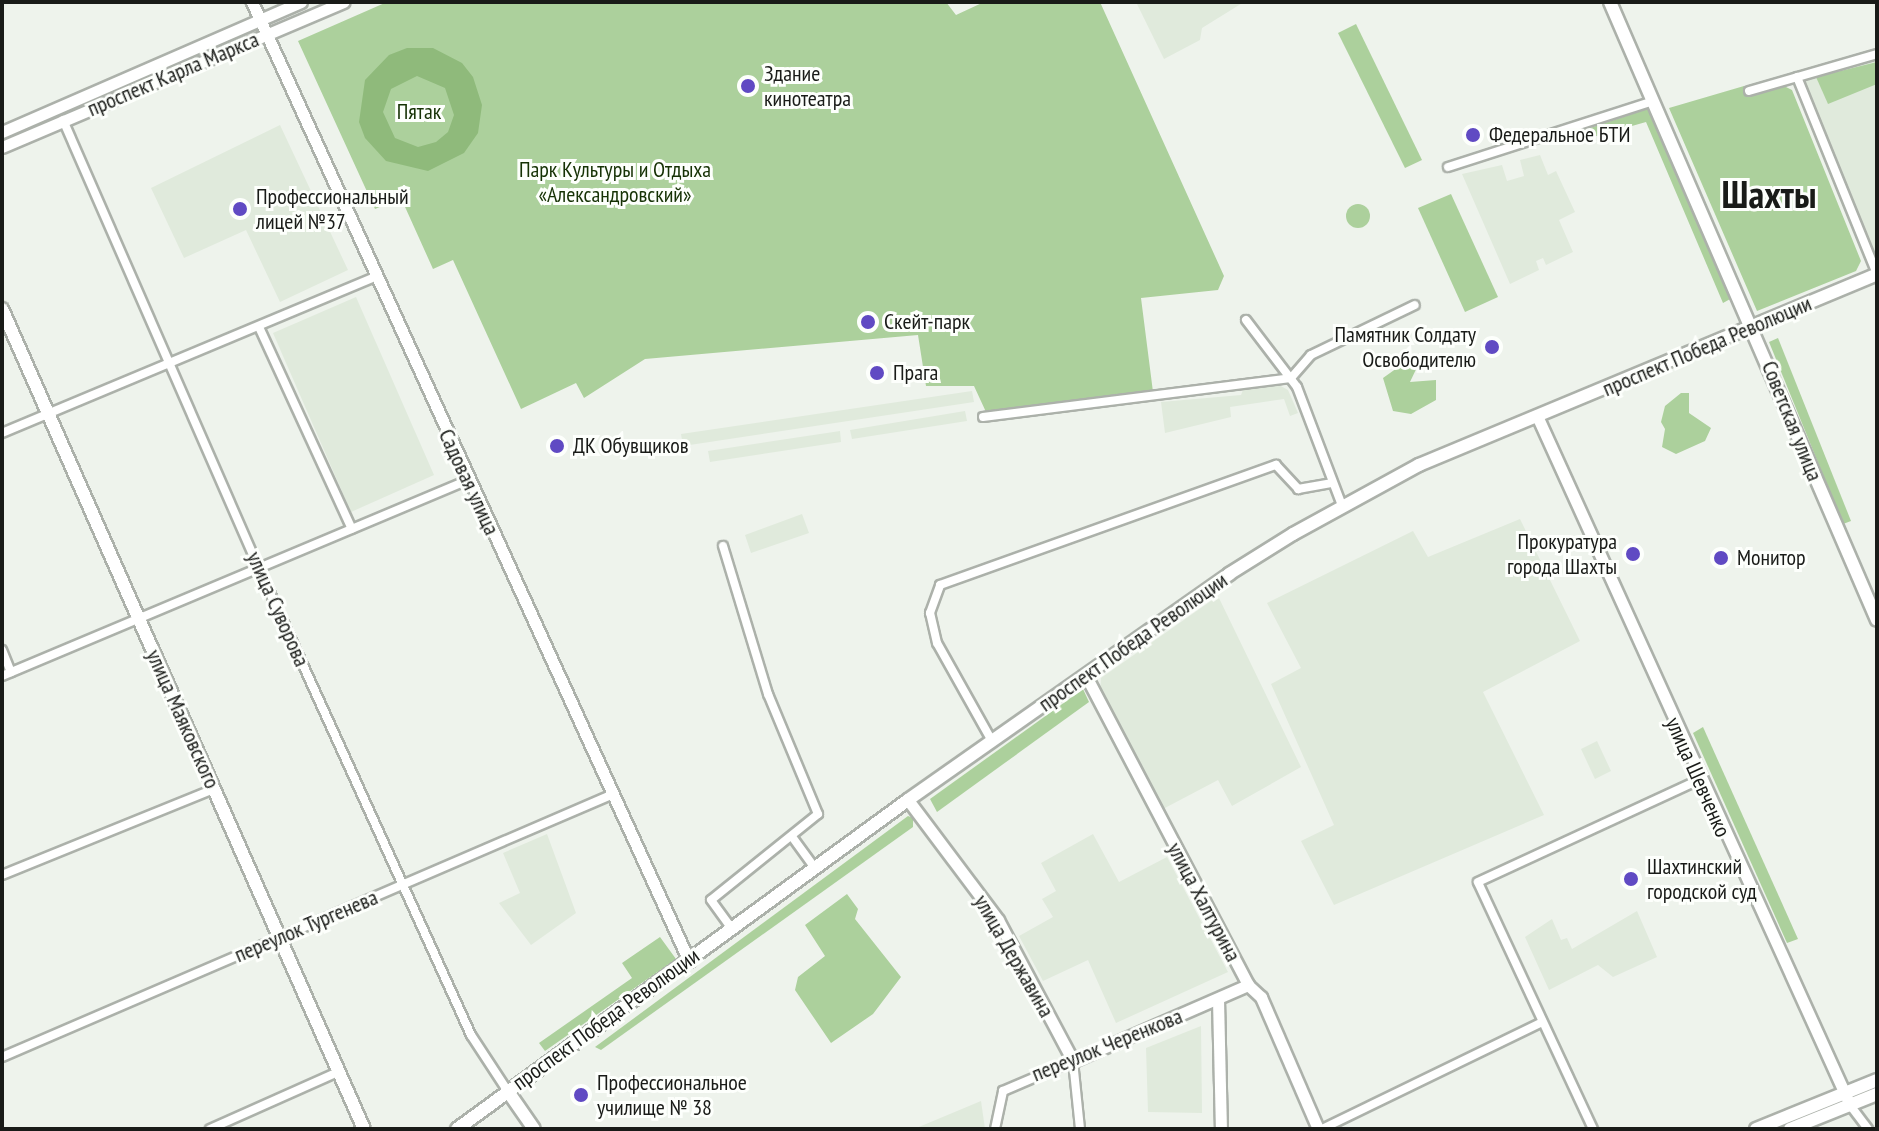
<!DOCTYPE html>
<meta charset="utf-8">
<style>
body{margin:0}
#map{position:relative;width:1879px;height:1131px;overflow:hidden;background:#eef3ec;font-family:"PT Sans Narrow",sans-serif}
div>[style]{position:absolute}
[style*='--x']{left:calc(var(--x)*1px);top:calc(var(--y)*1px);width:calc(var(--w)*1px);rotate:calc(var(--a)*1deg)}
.built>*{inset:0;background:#e0eadc}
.green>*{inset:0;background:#acd09c}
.round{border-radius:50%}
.water>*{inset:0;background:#8fba7b}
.roads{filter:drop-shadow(2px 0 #acb1aa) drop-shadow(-2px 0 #acb1aa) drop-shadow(0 2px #acb1aa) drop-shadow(0 -2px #acb1aa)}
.street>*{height:8px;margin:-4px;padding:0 4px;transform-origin:4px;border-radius:4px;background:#fff}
.secondary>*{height:11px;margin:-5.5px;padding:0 5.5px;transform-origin:5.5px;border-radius:5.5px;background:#fff}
.primary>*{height:12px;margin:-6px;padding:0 6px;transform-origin:6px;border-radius:6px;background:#fff}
.dots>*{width:22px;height:22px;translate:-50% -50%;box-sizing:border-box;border:4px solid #fdfffc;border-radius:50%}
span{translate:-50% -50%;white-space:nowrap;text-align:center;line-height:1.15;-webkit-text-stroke:6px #fdfffc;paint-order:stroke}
.poi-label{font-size:22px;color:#191b18}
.left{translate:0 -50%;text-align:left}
.right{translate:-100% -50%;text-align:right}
.street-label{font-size:22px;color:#191b18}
.park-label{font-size:22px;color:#163205}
.town-label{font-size:38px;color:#191b18;font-weight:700}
.frame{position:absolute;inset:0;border:4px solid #191b18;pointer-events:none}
</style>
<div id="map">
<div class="built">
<i style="clip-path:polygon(1136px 2px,1244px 2px,1202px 28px,1200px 40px,1164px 59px)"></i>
<i style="clip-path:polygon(1877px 54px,1877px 274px,1797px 77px)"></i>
<i style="clip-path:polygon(280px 125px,348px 270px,280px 302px,246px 230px,184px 258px,151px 188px)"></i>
<i style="clip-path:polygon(1540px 155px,1548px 175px,1556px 171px,1575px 212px,1559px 220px,1573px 252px,1546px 265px,1543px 258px,1536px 261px,1539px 270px,1510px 284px,1462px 174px,1502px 165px,1507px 181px,1524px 176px,1520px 160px)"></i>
<i style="clip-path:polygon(356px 297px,434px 475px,351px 512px,273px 333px)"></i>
<i style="clip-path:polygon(1279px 385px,1288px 390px,1298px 413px,1290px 416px,1284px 399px,1230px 407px,1231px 417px,1165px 433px,1161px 402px,1241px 395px,1243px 390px)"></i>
<i style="clip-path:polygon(972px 391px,974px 402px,683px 446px,681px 434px)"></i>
<i style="clip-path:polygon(965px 411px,967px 421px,852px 439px,850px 430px)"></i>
<i style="clip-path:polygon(840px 431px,841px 442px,710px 462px,708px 451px)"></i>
<i style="clip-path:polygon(802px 514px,809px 533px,751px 553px,745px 535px)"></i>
<i style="clip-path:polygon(1520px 519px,1580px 641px,1483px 692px,1544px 815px,1334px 905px,1301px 841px,1334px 825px,1271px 684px,1301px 668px,1267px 603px,1413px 531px,1428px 557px)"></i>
<i style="clip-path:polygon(1218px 596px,1301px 767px,1232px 806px,1218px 780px,1163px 809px,1100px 695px,1101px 678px)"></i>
<i style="clip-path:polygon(1597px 741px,1611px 771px,1595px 779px,1581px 749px)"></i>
<i style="clip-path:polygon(547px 834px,576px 913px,531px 945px,499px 903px,520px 893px,503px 853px)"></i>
<i style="clip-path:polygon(1093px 834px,1119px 882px,1167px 857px,1228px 972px,1116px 1023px,1088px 960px,1043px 981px,1019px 936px,1053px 917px,1042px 899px,1056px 891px,1041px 863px)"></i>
<i style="clip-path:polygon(1637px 911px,1657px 957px,1613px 977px,1598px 965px,1549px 990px,1525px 937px,1552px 919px,1561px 940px,1567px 938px,1572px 949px)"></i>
<i style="clip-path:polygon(1201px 1026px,1202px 1113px,1148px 1112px,1146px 1048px)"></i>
<i style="clip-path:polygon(981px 1101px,985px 1129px,914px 1129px)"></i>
</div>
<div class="green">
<i style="clip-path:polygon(387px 2px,946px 2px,956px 15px,984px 2px,1100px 2px,1224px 276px,1218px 290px,1141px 298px,1153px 392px,986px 412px,974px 386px,926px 386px,918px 335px,645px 359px,584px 398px,576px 383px,521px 409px,453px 260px,433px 269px,401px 198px,375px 209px,298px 41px)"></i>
<i style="clip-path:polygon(1356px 24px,1422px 160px,1405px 168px,1338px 33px)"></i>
<i style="clip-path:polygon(242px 34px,243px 36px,2px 142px,2px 138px)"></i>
<i style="clip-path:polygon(1877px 62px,1877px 84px,1828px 104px,1816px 77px)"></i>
<i style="clip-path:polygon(1782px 85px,1792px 90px,1861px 261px,1856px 271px,1757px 311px,1669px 108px,1744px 86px,1748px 94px)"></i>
<i style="clip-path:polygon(1650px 108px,1732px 298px,1723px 303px,1646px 122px,1579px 141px,1578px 132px)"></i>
<i style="clip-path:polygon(1451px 194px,1498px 297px,1465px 312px,1418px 208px)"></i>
<i class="round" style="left:1346px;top:204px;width:24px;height:24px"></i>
<i style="clip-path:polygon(1778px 338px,1851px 521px,1843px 524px,1769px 342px)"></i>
<i style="clip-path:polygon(1420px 361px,1410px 382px,1436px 380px,1436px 400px,1411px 414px,1393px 411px,1383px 378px,1404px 363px)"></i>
<i style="clip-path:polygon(1681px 393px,1689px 393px,1689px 413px,1711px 428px,1705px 441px,1676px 454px,1662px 447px,1665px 429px,1661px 422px,1665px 406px)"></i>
<i style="clip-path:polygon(1083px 689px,1089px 702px,937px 812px,930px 799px)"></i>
<i style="clip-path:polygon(1703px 727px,1798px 939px,1787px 943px,1693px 733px)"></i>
<i style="clip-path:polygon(908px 816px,913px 818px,913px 827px,601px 1050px,595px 1047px)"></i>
<i style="clip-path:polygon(847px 894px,858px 909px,855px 919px,901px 977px,873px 1014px,831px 1043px,795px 990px,798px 977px,825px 956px,805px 925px)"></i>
<i style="clip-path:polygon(660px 937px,676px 959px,545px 1051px,539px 1043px,632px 978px,622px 963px)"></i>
</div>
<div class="water">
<i style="clip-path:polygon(evenodd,407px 48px,433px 48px,462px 63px,473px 77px,482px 105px,478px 133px,464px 153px,428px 171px,386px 161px,365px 138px,359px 122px,365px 80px,389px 55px,407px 48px,417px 76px,445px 88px,454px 115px,448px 132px,436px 142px,418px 147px,395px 138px,383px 112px,391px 89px,417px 76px)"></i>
</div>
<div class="roads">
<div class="street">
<i style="--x:1797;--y:77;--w:213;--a:67.9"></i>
<i style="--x:1749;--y:91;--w:133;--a:-16.1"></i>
<i style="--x:63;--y:120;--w:489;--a:66.4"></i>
<i style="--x:259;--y:568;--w:513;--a:65.58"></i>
<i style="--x:471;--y:1035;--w:66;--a:56.8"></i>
<i style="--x:1448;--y:167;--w:215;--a:-17.8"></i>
<i style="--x:1246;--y:320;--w:84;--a:52.7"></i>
<i style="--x:1297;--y:387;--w:129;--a:69.2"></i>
<i style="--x:259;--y:327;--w:222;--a:65.3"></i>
<i style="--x:983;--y:417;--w:310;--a:-7.2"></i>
<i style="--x:1291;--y:378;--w:30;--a:-49"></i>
<i style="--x:1311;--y:355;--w:115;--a:-25.7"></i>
<i style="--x:2;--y:433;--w:407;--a:-22.7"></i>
<i style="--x:723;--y:546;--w:155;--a:73.1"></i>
<i style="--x:768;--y:694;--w:130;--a:67.4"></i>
<i style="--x:818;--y:814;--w:137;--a:141.2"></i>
<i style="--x:711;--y:900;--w:36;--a:54"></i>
<i style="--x:2;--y:650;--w:24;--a:68"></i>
<i style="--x:2;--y:676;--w:506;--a:-22.81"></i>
<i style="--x:992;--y:741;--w:112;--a:-119.3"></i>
<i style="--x:937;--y:643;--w:31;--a:-103"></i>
<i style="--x:930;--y:613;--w:30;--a:-70"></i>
<i style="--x:940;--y:585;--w:357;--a:-19.7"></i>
<i style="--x:1276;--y:465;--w:33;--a:47"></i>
<i style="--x:1298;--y:489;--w:35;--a:-10"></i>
<i style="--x:793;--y:838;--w:37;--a:54"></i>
<i style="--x:2;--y:875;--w:229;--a:-22.1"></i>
<i style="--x:2;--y:1057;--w:663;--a:-23.28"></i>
<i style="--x:1850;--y:1105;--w:30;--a:53"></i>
<i style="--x:210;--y:1129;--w:140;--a:-24"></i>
<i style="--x:995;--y:1129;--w:39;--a:-78"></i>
<i style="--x:1003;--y:1091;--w:76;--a:-23.2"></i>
<i style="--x:1073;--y:1061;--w:68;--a:84.1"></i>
<i style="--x:1322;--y:1129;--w:245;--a:-25.9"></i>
<i style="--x:1593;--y:1129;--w:272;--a:-115"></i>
<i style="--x:1478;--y:882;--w:243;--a:-24.8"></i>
</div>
<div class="secondary">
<i style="--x:252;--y:2;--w:1054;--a:65.5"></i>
<i style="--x:2;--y:132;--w:326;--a:-23.5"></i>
<i style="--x:2;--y:147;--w:371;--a:-23"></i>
<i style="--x:1538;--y:418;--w:755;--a:65.57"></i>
<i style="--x:1086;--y:676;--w:349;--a:62.3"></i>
<i style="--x:1248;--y:985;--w:18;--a:43"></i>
<i style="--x:1261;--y:997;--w:144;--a:66.6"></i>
<i style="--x:908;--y:800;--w:150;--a:53.1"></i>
<i style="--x:998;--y:920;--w:160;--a:62"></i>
<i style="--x:1073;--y:1061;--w:191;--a:-23.5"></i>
<i style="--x:1218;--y:999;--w:130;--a:88.7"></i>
</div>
<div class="primary">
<i style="--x:1610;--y:2;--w:673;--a:66.63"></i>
<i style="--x:2;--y:309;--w:896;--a:66.18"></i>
<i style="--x:507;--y:1090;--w:47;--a:55.3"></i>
<i style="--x:457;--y:1129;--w:558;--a:-36.11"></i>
<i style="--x:908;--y:800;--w:393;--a:-35.1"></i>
<i style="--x:1229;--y:574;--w:75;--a:-32"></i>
<i style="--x:1293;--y:534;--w:144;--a:-28.7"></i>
<i style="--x:1419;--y:465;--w:496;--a:-22.6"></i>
<i style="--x:1756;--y:1129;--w:131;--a:-22"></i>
<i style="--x:1790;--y:1129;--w:94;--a:-21.9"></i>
</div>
</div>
<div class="dots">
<i style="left:748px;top:86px;background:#604ac3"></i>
<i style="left:1473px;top:135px;background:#604ac3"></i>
<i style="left:240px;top:209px;background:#604ac3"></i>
<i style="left:868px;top:322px;background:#604ac3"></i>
<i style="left:1492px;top:347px;background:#604ac3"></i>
<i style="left:877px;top:373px;background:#604ac3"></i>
<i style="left:557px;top:446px;background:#604ac3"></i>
<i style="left:1633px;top:554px;background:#604ac3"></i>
<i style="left:1721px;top:558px;background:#604ac3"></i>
<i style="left:1631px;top:879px;background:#604ac3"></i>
<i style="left:581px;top:1095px;background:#604ac3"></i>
</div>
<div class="poi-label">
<span class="left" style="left:764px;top:86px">Здание<br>кинотеатра</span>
<span class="left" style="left:1489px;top:135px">Федеральное БТИ</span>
<span class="left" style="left:256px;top:209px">Профессиональный<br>лицей №37</span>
<span class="left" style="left:884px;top:322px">Скейт-парк</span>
<span class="right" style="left:1476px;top:347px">Памятник Солдату<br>Освободителю</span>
<span class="left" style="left:893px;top:373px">Прага</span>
<span class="left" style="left:573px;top:446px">ДК Обувщиков</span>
<span class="right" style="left:1617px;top:554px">Прокуратура<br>города Шахты</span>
<span class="left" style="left:1737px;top:558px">Монитор</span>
<span class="left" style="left:1647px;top:879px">Шахтинский<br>городской суд</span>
<span class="left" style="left:597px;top:1095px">Профессиональное<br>училище № 38</span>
</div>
<div class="street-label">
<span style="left:173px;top:74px;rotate:-23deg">проспект Карла Маркса</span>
<span style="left:1707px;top:346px;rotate:-23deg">проспект Победа Революции</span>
<span style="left:1792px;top:421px;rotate:68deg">Советская улица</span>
<span style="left:469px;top:482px;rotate:65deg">Садовая улица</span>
<span style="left:278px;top:609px;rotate:66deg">улица Суворова</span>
<span style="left:1133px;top:642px;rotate:-35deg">проспект Победа Революции</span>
<span style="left:183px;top:719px;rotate:66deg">улица Маяковского</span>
<span style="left:1698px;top:777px;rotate:66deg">улица Шевченко</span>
<span style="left:1204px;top:902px;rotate:62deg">улица Халтурина</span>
<span style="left:306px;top:926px;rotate:-23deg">переулок Тургенева</span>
<span style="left:1014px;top:956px;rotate:60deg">улица Державина</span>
<span style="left:606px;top:1019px;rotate:-36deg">проспект Победа Революции</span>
<span style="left:1107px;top:1045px;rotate:-22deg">переулок Черенкова</span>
</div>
<div class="park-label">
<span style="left:419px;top:112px">Пятак</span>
<span style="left:615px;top:182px">Парк Культуры и Отдыха<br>«Александровский»</span>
</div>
<div class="town-label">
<span style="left:1769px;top:194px">Шахты</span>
</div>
<div class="frame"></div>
</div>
